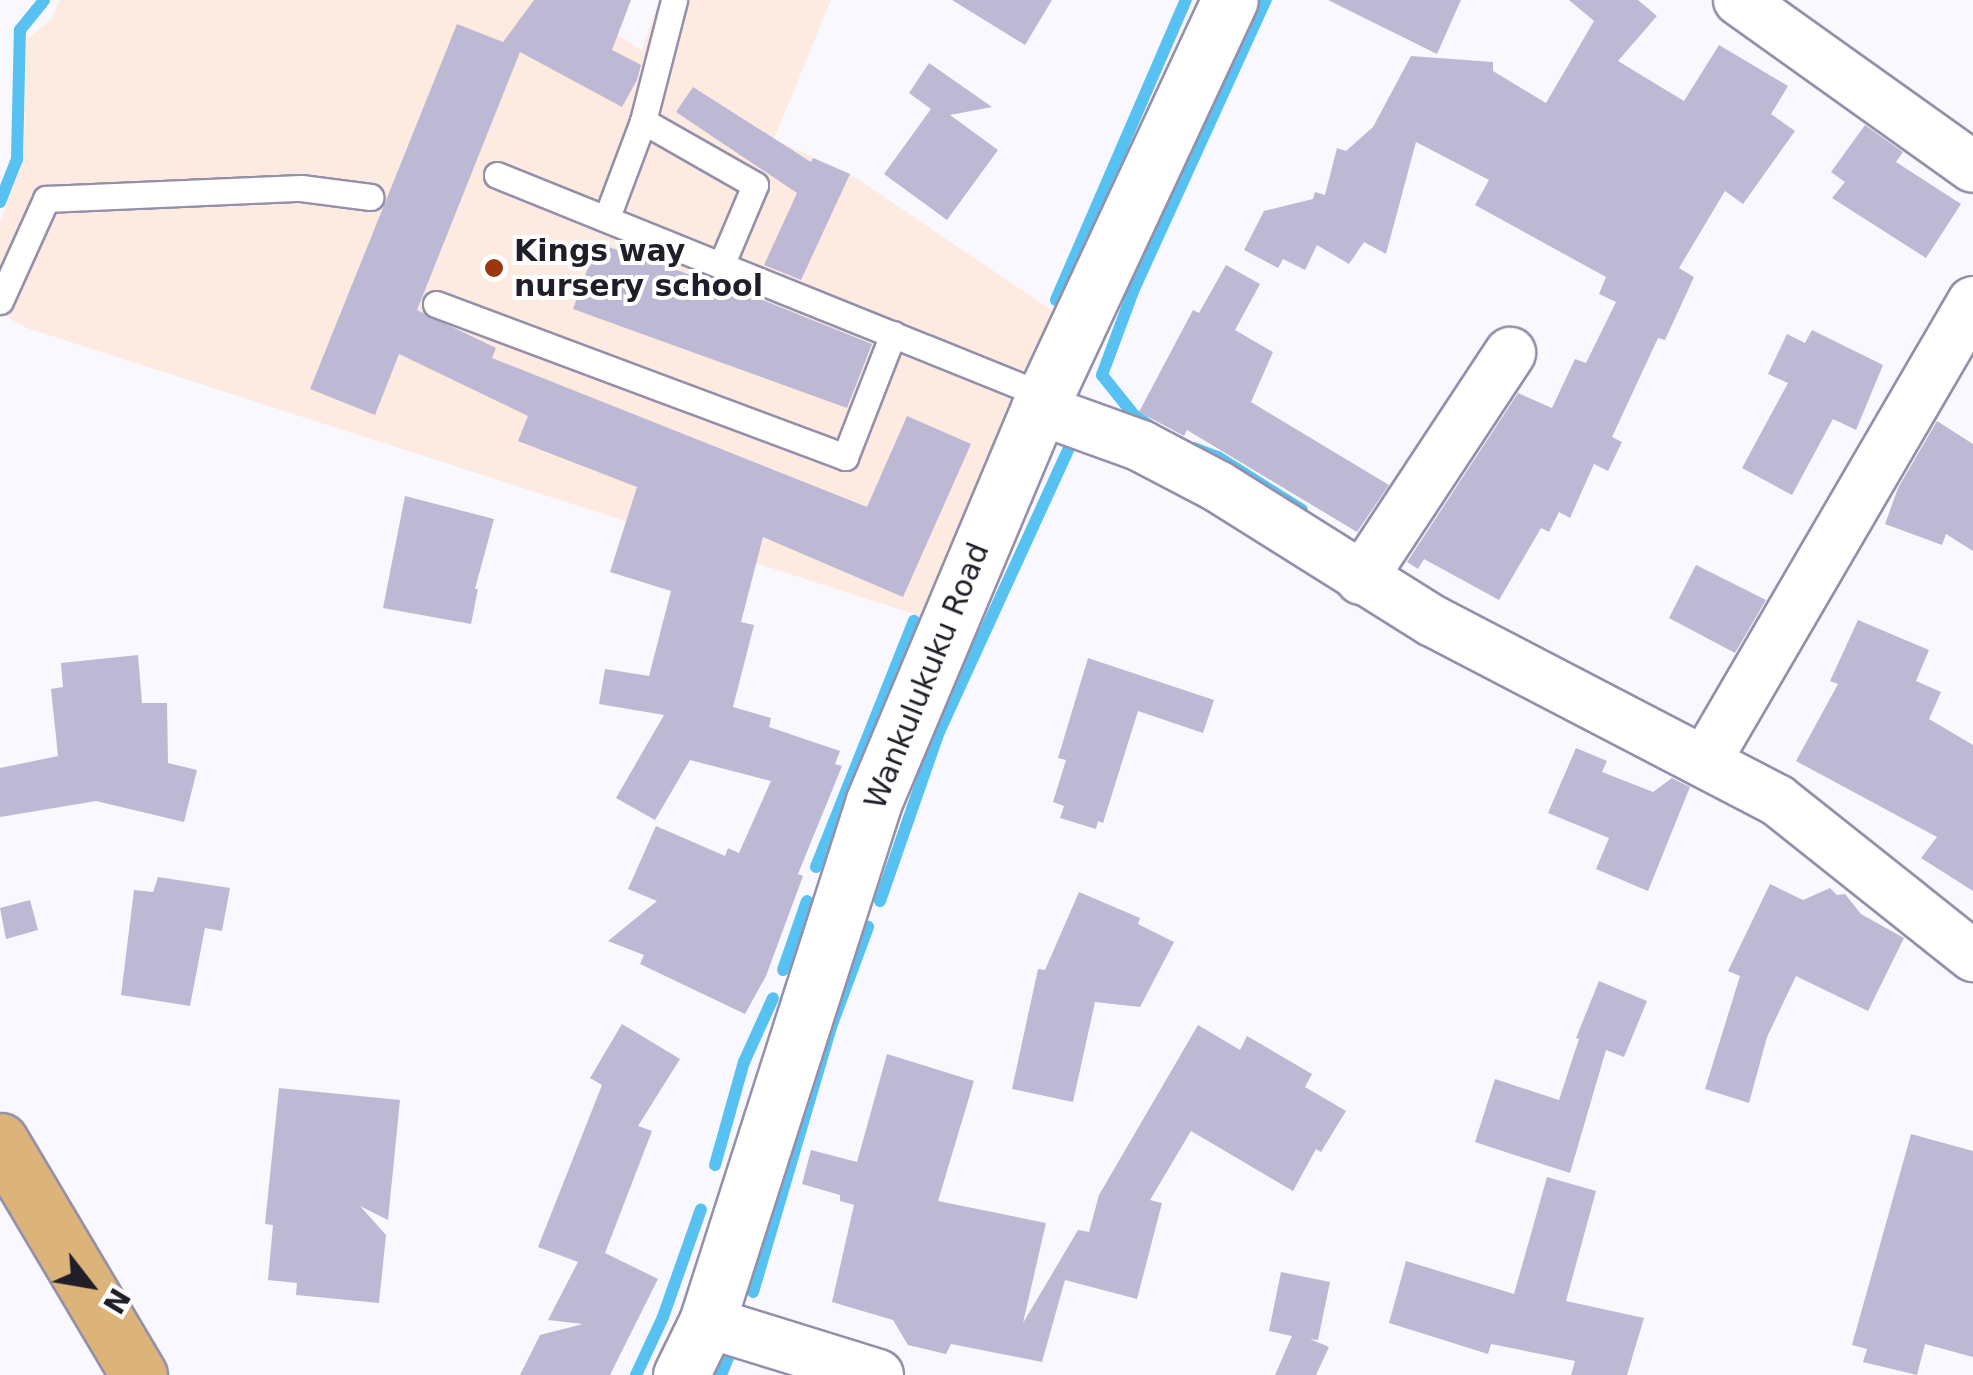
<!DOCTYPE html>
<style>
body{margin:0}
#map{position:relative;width:1973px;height:1375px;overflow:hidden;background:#f8f8fe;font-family:"DejaVu Sans",sans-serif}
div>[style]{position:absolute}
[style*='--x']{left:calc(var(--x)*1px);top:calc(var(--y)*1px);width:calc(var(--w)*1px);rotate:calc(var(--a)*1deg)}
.education>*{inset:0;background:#fdeae1}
.stream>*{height:12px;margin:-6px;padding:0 6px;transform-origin:6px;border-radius:6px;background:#57c1f2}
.building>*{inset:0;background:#bdb9d5}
.roads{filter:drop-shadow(2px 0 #9490ab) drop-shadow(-2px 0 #9490ab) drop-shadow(0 2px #9490ab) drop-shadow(0 -2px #9490ab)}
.service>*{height:25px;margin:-12.5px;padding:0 12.5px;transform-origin:12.5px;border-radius:12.5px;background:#fff}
.minor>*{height:50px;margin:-25px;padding:0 25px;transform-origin:25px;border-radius:25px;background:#fff}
.secondary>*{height:55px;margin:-27.5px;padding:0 27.5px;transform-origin:27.5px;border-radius:27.5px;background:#fff}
.primary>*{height:55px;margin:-27.5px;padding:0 27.5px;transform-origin:27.5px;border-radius:27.5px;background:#dcb47a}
.dots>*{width:28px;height:28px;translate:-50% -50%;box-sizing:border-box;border:5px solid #fff;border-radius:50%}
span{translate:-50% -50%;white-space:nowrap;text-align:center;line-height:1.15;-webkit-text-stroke:8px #fff;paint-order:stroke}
.poi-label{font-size:30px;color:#201e29;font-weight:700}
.left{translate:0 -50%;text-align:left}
.street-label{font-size:30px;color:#201e29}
.north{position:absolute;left:40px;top:1235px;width:100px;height:100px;-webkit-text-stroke:8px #fff;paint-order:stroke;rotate:121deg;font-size:28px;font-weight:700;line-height:40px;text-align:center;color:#201e29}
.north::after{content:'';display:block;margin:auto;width:35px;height:45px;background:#201e29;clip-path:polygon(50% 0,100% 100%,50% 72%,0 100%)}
</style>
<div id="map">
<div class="education">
<i style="clip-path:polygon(59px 0,566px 0,642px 51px,659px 0,831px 0,774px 139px,850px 174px,1057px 314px,920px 616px,27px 328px,0 313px,0 223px,24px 158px,26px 40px,52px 19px)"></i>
</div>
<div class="stream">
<i style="--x:0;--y:202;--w:46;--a:-68.4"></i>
<i style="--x:17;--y:159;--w:129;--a:-88.7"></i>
<i style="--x:20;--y:30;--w:38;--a:-51"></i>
<i style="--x:1056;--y:300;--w:327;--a:-66.6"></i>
<i style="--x:1150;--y:426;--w:19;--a:-145"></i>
<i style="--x:1134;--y:415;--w:51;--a:-128.7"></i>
<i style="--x:1102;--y:375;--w:92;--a:-69.6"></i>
<i style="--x:1134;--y:289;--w:318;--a:-65.5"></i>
<i style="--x:1194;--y:448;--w:26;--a:21"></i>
<i style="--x:1218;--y:457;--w:99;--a:32.2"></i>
<i style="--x:816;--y:867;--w:265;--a:-68.3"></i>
<i style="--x:880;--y:901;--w:179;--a:-70.8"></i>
<i style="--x:939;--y:732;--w:329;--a:-65.4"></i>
<i style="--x:783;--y:970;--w:73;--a:-70.8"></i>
<i style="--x:715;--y:1165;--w:107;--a:-74.3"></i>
<i style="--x:744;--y:1062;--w:70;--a:-65.6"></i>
<i style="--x:753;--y:1292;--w:276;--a:-73.6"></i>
<i style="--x:831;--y:1027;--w:107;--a:-69.7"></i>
<i style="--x:636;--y:1375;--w:64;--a:-65"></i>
<i style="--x:663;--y:1317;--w:114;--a:-70.6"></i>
<i style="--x:721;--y:1375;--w:38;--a:-68"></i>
</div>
<div class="building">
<i style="clip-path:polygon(534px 0,631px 0,612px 50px,641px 65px,637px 80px,622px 107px,520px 52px,417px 310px,496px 348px,492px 358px,867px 507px,907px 416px,971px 444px,903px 597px,763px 537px,741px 622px,754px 625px,733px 707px,771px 718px,769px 727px,840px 751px,835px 764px,842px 766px,798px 874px,803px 876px,766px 976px,745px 1014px,640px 964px,644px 955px,608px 941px,657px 901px,628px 889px,656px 826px,725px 856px,728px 848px,739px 853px,771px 781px,690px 760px,655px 820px,616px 798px,664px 715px,599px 704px,605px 669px,649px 676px,671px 591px,610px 572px,637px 487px,518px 441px,528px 416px,399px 354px,375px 415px,310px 389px,457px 24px,503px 42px)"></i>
<i style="clip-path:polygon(952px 0,1052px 0,1025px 45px)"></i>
<i style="clip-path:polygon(1328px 0,1461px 0,1437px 54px)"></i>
<i style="clip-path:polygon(1569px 0,1638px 0,1657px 16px,1618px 61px,1684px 101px,1719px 45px,1788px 86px,1771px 114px,1795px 131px,1743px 204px,1725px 191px,1679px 268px,1694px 277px,1665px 340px,1658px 338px,1612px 437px,1622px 442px,1608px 471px,1594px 464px,1570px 518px,1559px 512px,1549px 532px,1541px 528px,1499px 600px,1424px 559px,1418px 569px,1407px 562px,1518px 393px,1552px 408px,1575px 359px,1586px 363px,1616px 302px,1599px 294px,1606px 277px,1475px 205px,1489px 180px,1416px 142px,1386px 254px,1364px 242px,1349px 264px,1317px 245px,1305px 270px,1283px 259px,1278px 268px,1244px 250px,1264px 211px,1313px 199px,1315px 192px,1325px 195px,1337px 148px,1346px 151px,1373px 127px,1411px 56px,1493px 62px,1493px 71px,1546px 103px,1594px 21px)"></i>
<i style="clip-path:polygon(929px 63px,992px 107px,950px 115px,998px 150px,947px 220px,884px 174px,931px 109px,909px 93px)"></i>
<i style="clip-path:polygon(693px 87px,811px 162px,813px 158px,850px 174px,801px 280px,764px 265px,797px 193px,676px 112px)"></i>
<i style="clip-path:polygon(1865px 125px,1903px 152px,1896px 162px,1961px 204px,1926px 258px,1832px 198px,1845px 182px,1831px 172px)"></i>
<i style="clip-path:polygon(597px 243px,750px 295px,872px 344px,847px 408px,573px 309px)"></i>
<i style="clip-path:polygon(1226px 265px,1260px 284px,1235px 330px,1273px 352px,1251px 402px,1389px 485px,1357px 532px,1187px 430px,1184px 436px,1139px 412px,1193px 310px,1199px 313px)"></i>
<i style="clip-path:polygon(1812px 330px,1883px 365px,1856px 430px,1833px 419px,1792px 495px,1742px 468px,1788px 383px,1768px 374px,1787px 334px,1805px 343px)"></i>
<i style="clip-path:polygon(1937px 421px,1973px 444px,1973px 551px,1946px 534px,1942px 545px,1885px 524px,1898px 488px)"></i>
<i style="clip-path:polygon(405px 496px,494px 519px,475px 589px,478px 589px,471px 624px,383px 608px)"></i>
<i style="clip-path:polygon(1696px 565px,1766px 600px,1735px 653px,1669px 618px)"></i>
<i style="clip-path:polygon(1858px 620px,1929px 650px,1916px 681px,1941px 692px,1929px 719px,1973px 745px,1973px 891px,1921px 858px,1937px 837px,1796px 761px,1838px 684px,1830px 681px)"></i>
<i style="clip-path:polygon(138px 655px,142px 703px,167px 703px,168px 763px,197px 770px,184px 822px,96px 801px,0 817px,0 768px,58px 756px,51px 689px,63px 687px,61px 663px)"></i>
<i style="clip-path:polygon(1088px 658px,1214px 700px,1203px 733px,1138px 711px,1103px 823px,1098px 821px,1096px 829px,1060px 818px,1064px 806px,1053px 802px,1066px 760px,1058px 758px)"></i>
<i style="clip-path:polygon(1576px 748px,1607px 761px,1602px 772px,1653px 792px,1672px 778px,1690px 787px,1648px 891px,1596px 869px,1609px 838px,1548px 813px)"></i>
<i style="clip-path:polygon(158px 877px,230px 888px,222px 931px,205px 928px,190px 1006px,121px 995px,134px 890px,153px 892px)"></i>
<i style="clip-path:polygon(1770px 884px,1803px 900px,1830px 888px,1837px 895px,1845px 894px,1861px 914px,1904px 938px,1868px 1011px,1796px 976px,1767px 1037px,1749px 1103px,1705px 1089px,1740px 976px,1728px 971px)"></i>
<i style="clip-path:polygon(1079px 892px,1140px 918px,1138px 924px,1174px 942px,1140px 1007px,1095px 1002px,1073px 1102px,1012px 1089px,1038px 969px,1045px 970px)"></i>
<i style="clip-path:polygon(30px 900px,38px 930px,6px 939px,0 908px)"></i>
<i style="clip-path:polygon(1599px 981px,1647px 1001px,1624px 1057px,1606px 1050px,1570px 1173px,1475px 1142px,1495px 1079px,1559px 1100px,1579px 1039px,1583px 1040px,1576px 1038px)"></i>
<i style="clip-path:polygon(622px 1024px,680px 1059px,638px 1126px,652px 1131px,605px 1253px,658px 1279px,610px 1375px,520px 1375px,540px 1335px,583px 1324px,548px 1320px,578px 1262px,538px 1247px,602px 1085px,590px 1078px)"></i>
<i style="clip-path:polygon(1198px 1025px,1240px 1050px,1247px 1036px,1312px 1074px,1305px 1087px,1346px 1111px,1321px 1152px,1316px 1149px,1293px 1191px,1191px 1131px,1150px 1200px,1162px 1203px,1137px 1299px,1065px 1280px,1042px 1362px,951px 1344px,946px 1354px,908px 1345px,893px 1320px,832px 1302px,854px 1205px,840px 1201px,840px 1195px,802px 1184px,811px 1150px,857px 1162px,887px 1054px,974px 1081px,938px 1201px,1046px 1223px,1023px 1323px,1078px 1230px,1089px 1232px,1099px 1195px)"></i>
<i style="clip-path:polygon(279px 1088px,400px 1100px,388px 1220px,360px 1206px,386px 1235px,379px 1303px,296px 1295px,297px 1283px,268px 1280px,273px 1225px,265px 1224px)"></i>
<i style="clip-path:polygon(1911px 1134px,1973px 1151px,1973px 1357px,1925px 1344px,1917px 1375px,1863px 1362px,1867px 1349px,1852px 1345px)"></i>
<i style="clip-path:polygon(1547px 1177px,1596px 1191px,1566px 1301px,1644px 1318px,1627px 1375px,1571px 1375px,1575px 1361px,1491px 1344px,1488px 1354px,1389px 1323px,1406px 1261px,1514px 1294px)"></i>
<i style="clip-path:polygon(1281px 1272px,1330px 1282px,1318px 1340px,1310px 1339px,1329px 1347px,1316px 1375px,1275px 1375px,1292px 1336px,1269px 1331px)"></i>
</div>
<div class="roads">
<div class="service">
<i style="--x:643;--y:121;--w:125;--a:-75.6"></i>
<i style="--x:497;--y:175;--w:591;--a:21.96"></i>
<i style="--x:607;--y:217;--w:103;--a:-69.4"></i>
<i style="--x:643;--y:121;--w:129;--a:29.7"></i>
<i style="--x:755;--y:185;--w:85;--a:112.9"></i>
<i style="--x:0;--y:301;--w:112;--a:-65.7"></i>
<i style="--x:46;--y:199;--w:255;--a:-2.5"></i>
<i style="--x:301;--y:188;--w:70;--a:7.4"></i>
<i style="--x:436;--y:304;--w:437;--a:20.5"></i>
<i style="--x:845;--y:457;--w:132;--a:-68.7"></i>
</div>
<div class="minor">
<i style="--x:1739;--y:0;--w:287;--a:35.5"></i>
<i style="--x:1039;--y:409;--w:109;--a:19.9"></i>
<i style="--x:1141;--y:446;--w:88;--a:27.7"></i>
<i style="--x:1219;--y:487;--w:252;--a:32.1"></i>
<i style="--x:1433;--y:621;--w:388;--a:27.5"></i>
<i style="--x:1777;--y:800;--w:251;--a:38.5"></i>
<i style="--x:1361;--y:579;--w:271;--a:-56.6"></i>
<i style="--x:1706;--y:760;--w:530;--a:-59.76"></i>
<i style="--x:707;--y:1322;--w:179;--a:17.2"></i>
</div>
<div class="secondary">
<i style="--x:681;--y:1375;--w:59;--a:-63.9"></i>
<i style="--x:707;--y:1322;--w:547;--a:-72.23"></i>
<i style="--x:874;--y:801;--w:425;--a:-67.2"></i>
<i style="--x:1039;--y:409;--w:451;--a:-65"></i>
</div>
<div class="primary">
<i style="--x:0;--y:1141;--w:272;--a:59.3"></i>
</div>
</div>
<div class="dots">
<i style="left:494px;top:268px;background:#9c360e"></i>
</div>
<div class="poi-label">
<span class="left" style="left:514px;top:268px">Kings way<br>nursery school</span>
</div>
<div class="street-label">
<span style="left:927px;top:676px;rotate:-68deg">Wankulukuku Road</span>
</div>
<div class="north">N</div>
</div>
